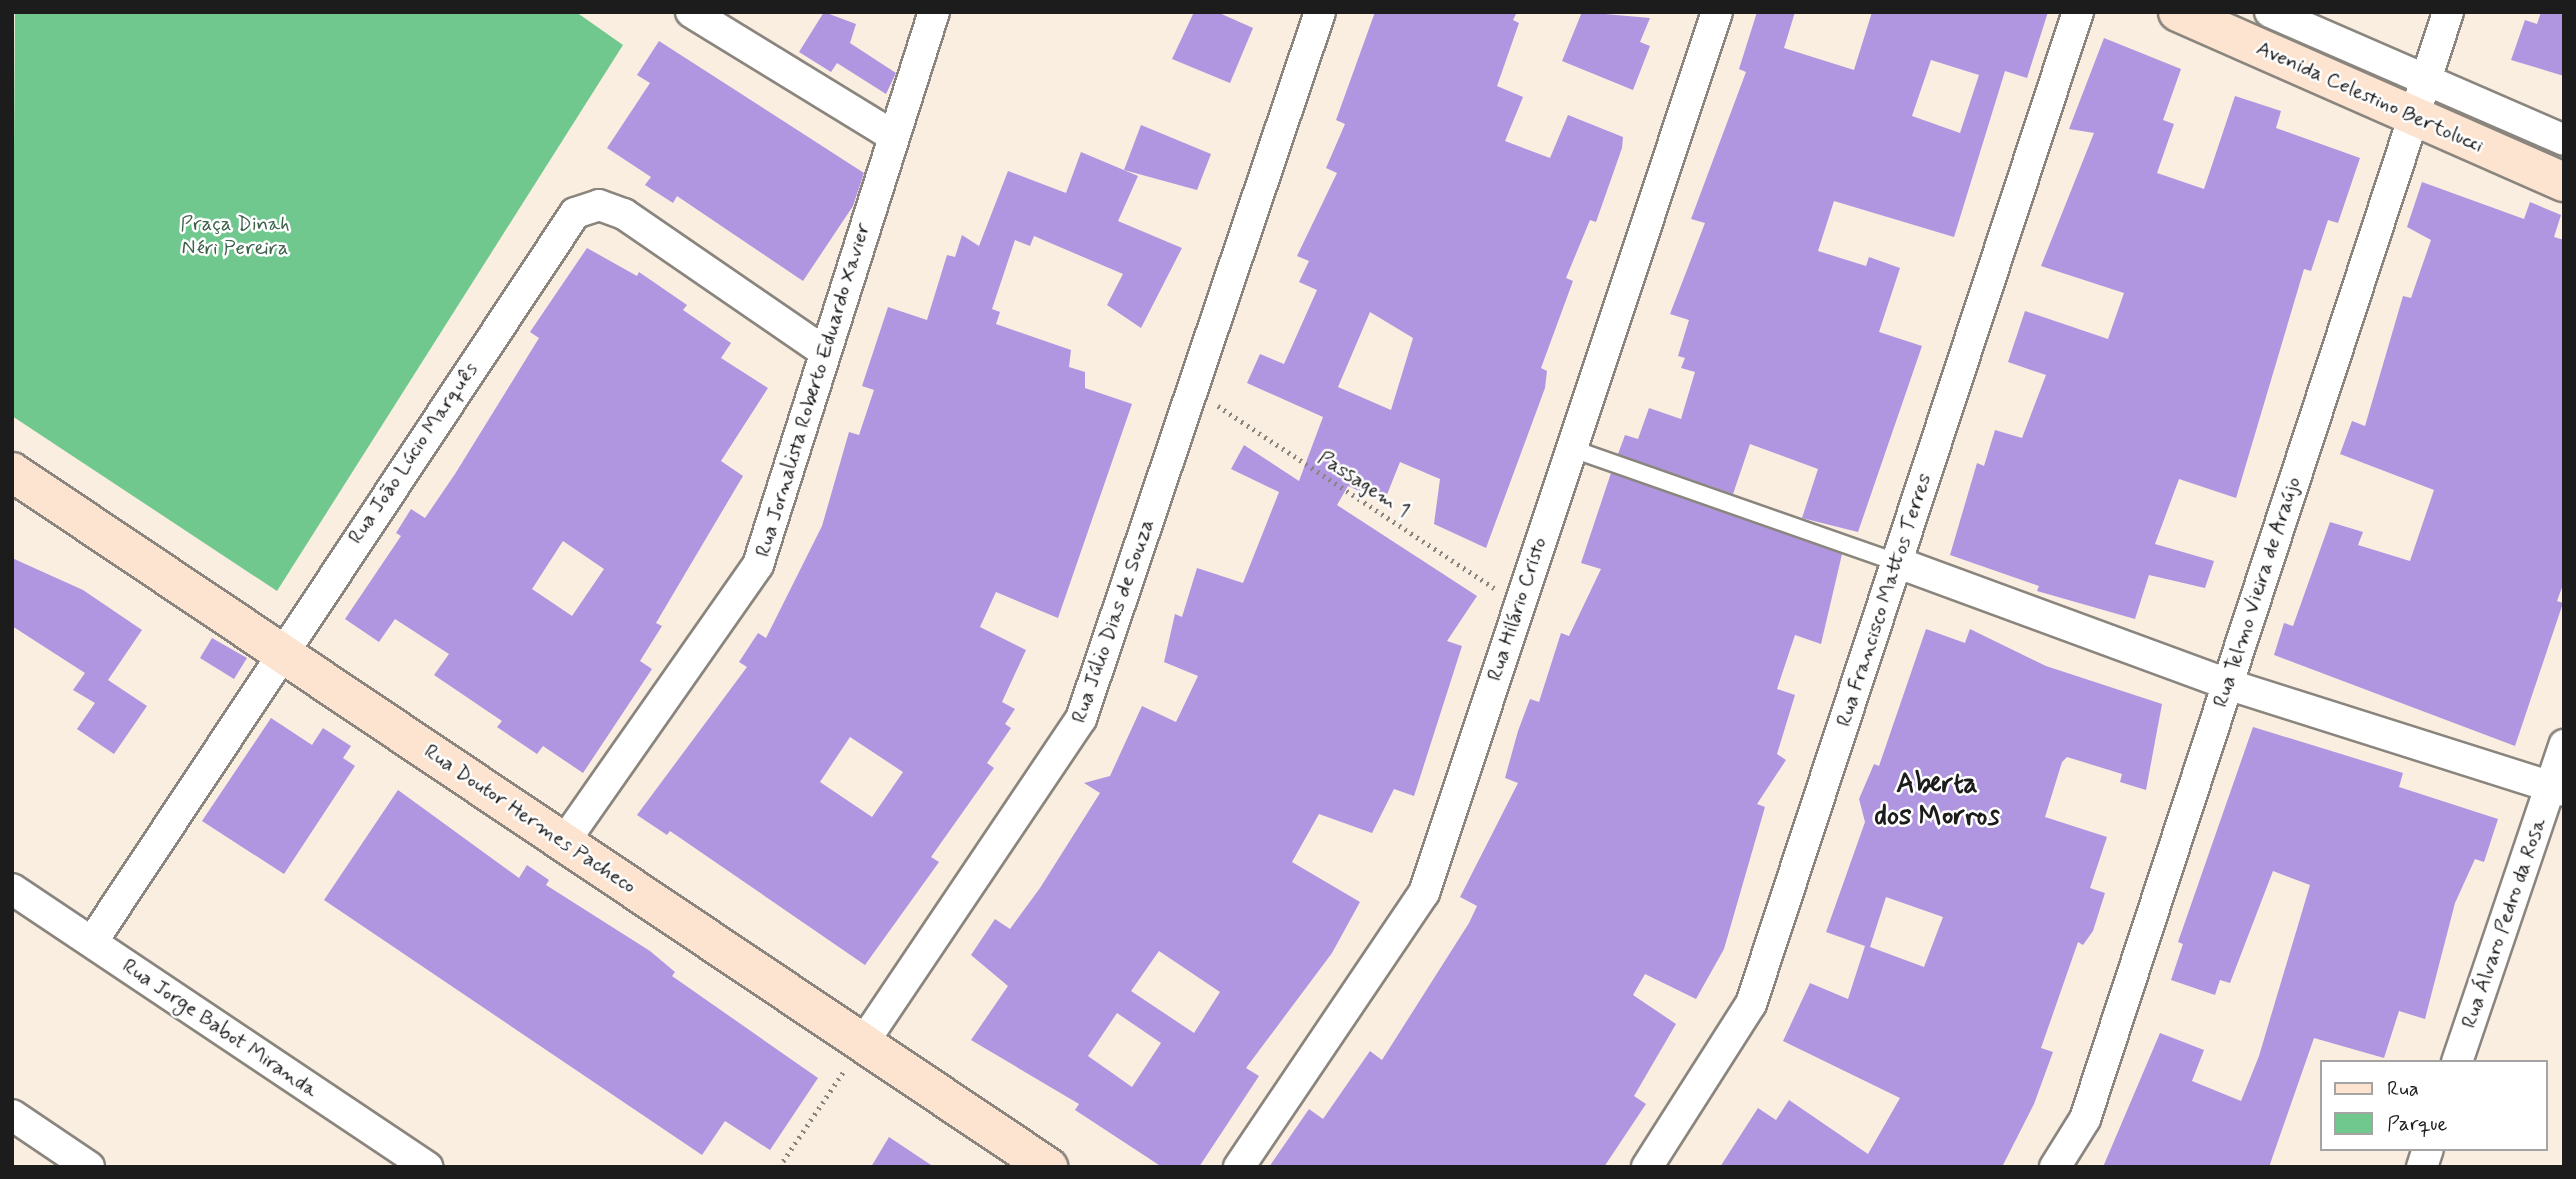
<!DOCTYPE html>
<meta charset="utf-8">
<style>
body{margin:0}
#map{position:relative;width:2576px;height:1179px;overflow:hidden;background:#f9eedf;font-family:Mynerve,sans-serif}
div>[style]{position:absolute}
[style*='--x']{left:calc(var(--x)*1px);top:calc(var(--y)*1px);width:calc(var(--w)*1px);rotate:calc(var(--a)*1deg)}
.green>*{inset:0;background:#71c88e}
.building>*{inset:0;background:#b096e0}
.path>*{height:4.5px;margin-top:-2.25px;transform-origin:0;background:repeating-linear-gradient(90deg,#8a857e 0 2px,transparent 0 7px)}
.roads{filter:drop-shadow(2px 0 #8a857e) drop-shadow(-2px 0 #8a857e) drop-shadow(0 2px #8a857e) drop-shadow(0 -2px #8a857e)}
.lane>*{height:16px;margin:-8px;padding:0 8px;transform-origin:8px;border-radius:8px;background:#fff}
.street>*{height:30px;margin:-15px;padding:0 15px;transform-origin:15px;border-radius:15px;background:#fff}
.secondary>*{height:38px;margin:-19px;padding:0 19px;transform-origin:19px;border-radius:19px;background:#fde4d0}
span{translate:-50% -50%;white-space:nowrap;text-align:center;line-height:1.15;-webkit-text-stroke:5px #fff;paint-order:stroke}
.street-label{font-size:21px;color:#1c1c1c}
.park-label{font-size:21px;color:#3e614a}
.district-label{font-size:28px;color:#1c1c1c;font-weight:700}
.frame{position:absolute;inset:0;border:14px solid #1c1c1c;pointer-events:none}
.legend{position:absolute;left:2320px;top:1060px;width:228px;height:91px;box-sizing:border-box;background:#fff;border:2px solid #a4a4a4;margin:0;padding:9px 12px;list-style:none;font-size:21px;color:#1c1c1c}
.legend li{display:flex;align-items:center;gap:14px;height:35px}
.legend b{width:35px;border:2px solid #a4a4a4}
</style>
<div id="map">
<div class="green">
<i style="clip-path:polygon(15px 12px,576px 12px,623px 45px,277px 591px,12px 416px)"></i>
</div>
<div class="building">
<i style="clip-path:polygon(824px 12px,856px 24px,850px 43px,896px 73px,886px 94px,837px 63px,831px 72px,799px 52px)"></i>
<i style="clip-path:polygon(1194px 12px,1217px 12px,1253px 28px,1230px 83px,1172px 59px)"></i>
<i style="clip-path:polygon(evenodd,1375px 12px,1517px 12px,1513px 20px,1519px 23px,1497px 86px,1523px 97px,1505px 141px,1550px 158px,1568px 115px,1623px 137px,1622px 148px,1596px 222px,1590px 220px,1566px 278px,1573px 281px,1541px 368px,1547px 371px,1545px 388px,1486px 548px,1434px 524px,1440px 479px,1400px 462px,1384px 502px,1348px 486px,1337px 505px,1477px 596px,1447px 641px,1462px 646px,1414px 796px,1394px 789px,1372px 833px,1319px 814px,1292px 862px,1360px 902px,1332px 953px,1246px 1068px,1259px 1076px,1199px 1167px,1162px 1167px,1075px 1110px,1079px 1104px,971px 1040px,1008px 986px,971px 955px,995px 919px,1010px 929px,1040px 888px,1100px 793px,1084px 783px,1110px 776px,1142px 706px,1176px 722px,1198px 676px,1164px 662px,1175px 614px,1182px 617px,1197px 568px,1243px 583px,1279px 492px,1231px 469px,1244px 445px,1299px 481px,1323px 417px,1247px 383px,1260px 354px,1284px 364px,1317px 290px,1299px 282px,1309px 261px,1297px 256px,1337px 173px,1326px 168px,1345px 124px,1336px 120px,1375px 12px,1370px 312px,1413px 338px,1391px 410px,1338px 387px,1370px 312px,1375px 12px,1159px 951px,1220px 992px,1194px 1033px,1131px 991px,1159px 951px,1375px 12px,1117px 1013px,1161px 1043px,1132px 1087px,1088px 1056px,1117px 1013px)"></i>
<i style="clip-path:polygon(1582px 12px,1650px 18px,1640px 42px,1650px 46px,1633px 90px,1562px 61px)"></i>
<i style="clip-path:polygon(evenodd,1757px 12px,1795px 12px,1784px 48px,1854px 70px,1872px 12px,2048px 12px,2027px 78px,2005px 71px,1954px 237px,1834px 201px,1818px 251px,1866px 266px,1869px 257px,1900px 268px,1879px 332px,1922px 346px,1858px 532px,1802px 518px,1818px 469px,1750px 444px,1733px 494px,1618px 454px,1625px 435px,1638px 439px,1649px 408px,1681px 419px,1695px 372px,1681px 368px,1685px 358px,1678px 356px,1689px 320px,1670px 314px,1705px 223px,1691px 219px,1746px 72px,1739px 69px,1757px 12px,1931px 60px,1979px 75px,1960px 133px,1912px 116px,1931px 60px)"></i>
<i style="clip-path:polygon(2541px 12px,2564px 12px,2564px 76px,2511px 60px,2525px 20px,2537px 24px)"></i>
<i style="clip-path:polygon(2104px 38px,2181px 69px,2163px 120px,2174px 124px,2157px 173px,2204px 189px,2235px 96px,2281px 111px,2276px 128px,2360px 158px,2338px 223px,2328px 220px,2311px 271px,2304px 269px,2236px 498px,2179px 479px,2155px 544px,2214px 561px,2205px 588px,2149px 575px,2135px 619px,2037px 591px,2039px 586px,1950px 555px,1977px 463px,1984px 466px,1995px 430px,2022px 438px,2046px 375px,2008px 362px,2025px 311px,2108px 339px,2124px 293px,2041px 266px,2094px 133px,2069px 129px)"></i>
<i style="clip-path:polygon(659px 41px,864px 173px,853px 206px,803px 281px,677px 196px,673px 203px,645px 185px,651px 177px,607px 148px,650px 83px,637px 75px)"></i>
<i style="clip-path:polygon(1141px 125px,1211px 154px,1197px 190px,1124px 170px)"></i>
<i style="clip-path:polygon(evenodd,1081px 152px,1138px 176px,1118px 221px,1182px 248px,1141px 328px,1107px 305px,1123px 274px,1034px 236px,1030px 246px,1015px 240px,992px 309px,1000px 312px,996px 324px,1071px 350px,1069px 367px,1085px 372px,1085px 388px,1132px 404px,1058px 618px,996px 592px,980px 627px,1026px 650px,1002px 702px,1015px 709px,1005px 724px,1011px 728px,987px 763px,994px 768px,931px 857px,939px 862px,865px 965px,670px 831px,667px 835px,637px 815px,747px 667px,739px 662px,758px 633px,766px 638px,822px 526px,849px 432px,859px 435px,874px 390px,862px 386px,888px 307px,927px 320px,947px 255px,955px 257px,962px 235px,979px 246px,1008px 171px,1066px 193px,1081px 152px,850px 737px,903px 772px,872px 817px,820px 782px,850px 737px)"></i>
<i style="clip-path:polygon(2422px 182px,2524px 219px,2530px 202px,2561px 215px,2554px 237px,2564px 240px,2564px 582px,2557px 601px,2563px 603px,2515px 746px,2274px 655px,2284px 623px,2293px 626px,2330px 522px,2363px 532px,2358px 545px,2410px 561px,2434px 490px,2340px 454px,2352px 421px,2365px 426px,2403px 296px,2411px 298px,2431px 240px,2407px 227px)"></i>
<i style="clip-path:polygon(evenodd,587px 248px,637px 276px,639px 272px,687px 305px,683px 310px,731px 343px,721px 358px,768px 388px,721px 461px,743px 476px,656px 623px,662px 626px,640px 661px,652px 669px,583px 773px,543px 746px,537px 754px,497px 727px,502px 721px,434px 675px,449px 654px,395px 619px,379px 642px,345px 619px,401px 536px,396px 533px,411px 509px,425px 518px,455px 474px,539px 338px,530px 332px,587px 248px,563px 541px,604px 569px,572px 616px,532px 589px,563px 541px)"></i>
<i style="clip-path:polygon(1611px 473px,1842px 554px,1821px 644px,1795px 635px,1777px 689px,1795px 695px,1777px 754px,1786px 760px,1757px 804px,1765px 807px,1724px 949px,1696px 999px,1645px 974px,1633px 995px,1676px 1024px,1634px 1096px,1646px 1104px,1604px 1167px,1269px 1167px,1309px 1109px,1323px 1119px,1370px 1051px,1382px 1060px,1469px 923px,1477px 906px,1460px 897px,1518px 783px,1505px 778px,1518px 731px,1530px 699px,1539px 702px,1561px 633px,1569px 636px,1601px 569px,1581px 563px)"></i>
<i style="clip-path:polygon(12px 558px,83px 590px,142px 630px,108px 680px,147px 706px,114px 754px,77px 729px,95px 703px,73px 690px,85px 673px,12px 626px)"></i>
<i style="clip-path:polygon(evenodd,1926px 629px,1965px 643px,1970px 629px,2046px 666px,2162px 704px,2146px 790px,2120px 782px,2122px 774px,2067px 757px,2062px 762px,2045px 817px,2107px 837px,2090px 888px,2105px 893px,2093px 931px,2083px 945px,2078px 942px,2041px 1048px,2053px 1052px,2034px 1104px,2002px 1167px,1720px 1167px,1758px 1108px,1776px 1120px,1789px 1100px,1868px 1154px,1900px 1098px,1783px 1041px,1810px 983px,1848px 999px,1865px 946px,1826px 932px,1865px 822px,1859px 799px,1874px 764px,1879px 766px,1926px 629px,1886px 897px,1943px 917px,1924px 967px,1870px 947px,1886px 897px)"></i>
<i style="clip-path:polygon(212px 638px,247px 658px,234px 679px,200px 658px)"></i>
<i style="clip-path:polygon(271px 718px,312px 745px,323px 728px,351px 746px,343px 758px,355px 766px,284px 874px,202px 821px)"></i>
<i style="clip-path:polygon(2253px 727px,2403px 773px,2399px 787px,2498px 819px,2484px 862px,2475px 859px,2455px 903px,2425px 1019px,2399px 1011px,2384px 1058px,2314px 1038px,2269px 1167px,2103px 1167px,2160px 1033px,2204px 1050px,2192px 1081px,2241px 1101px,2259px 1056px,2310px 885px,2273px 871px,2230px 983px,2220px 980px,2215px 995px,2171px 980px,2183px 944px,2178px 942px)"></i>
<i style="clip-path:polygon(398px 790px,519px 878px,527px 865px,549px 880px,546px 885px,650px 951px,675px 972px,672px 976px,818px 1078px,770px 1150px,725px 1121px,702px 1155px,324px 900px)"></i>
<i style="clip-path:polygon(889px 1137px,934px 1167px,871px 1167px)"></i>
</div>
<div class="path">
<i style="--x:1218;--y:406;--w:331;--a:33.4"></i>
<i style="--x:779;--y:1167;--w:115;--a:-56"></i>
</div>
<div class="roads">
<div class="lane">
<i style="--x:1570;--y:448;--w:345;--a:19.3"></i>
</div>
<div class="street">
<i style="--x:691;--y:12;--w:236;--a:31.5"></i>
<i style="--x:2270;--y:12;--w:321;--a:23.5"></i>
<i style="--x:1896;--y:562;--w:353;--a:20.2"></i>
<i style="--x:2227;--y:684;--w:354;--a:17.6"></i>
<i style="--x:564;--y:842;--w:338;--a:-55"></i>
<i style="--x:758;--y:565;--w:580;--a:-72.35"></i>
<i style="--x:12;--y:889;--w:500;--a:33.8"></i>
<i style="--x:92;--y:942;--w:874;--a:-56.47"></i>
<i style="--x:575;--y:213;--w:25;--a:-18"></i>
<i style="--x:599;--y:205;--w:27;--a:20"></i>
<i style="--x:624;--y:214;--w:244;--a:34.5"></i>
<i style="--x:863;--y:1043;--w:391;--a:-56.1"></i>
<i style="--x:1081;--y:719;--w:746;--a:-71.32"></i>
<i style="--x:2457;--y:1062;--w:335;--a:-71.3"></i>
<i style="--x:12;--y:1115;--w:93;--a:34"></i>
<i style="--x:1239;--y:1167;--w:331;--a:-56"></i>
<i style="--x:1424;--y:893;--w:928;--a:-71.6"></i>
<i style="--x:1647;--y:1167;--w:193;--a:-57.5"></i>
<i style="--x:1751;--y:1004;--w:1045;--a:-71.76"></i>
<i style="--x:2055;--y:1167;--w:57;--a:-58"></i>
<i style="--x:2085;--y:1119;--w:1165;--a:-71.84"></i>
<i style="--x:2422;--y:1167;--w:19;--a:-72"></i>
</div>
<div class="secondary">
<i style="--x:2178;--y:12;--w:422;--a:23.8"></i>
<i style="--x:12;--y:472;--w:1248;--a:33.86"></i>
</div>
</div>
<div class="street-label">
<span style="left:2370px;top:97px;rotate:24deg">Avenida Celestino Bertolucci</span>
<span style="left:813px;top:390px;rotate:-73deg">Rua Jornalista Roberto Eduardo Xavier</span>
<span style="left:413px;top:453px;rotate:-56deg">Rua João Lúcio Marquês</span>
<span style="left:1364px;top:484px;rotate:33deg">Passagem 1</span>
<span style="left:2257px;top:592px;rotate:-72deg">Rua Telmo Vieira de Araújo</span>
<span style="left:1884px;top:600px;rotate:-72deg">Rua Francisco Mattos Terres</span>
<span style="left:1517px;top:609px;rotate:-72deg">Rua Hilário Cristo</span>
<span style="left:1113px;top:621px;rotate:-71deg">Rua Júlio Dias de Souza</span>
<span style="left:530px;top:819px;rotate:34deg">Rua Doutor Hermes Pacheco</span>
<span style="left:2504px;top:923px;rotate:-71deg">Rua Álvaro Pedro da Rosa</span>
<span style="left:220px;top:1028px;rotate:34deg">Rua Jorge Babot Miranda</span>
</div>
<div class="park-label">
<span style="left:235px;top:236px">Praça Dinah<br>Néri Pereira</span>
</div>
<div class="district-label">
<span style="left:1937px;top:801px">Aberta<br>dos Morros</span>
</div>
<div class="frame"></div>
<ul class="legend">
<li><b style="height:9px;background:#fde4d0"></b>Rua</li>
<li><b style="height:19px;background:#71c88e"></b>Parque</li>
</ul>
</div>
